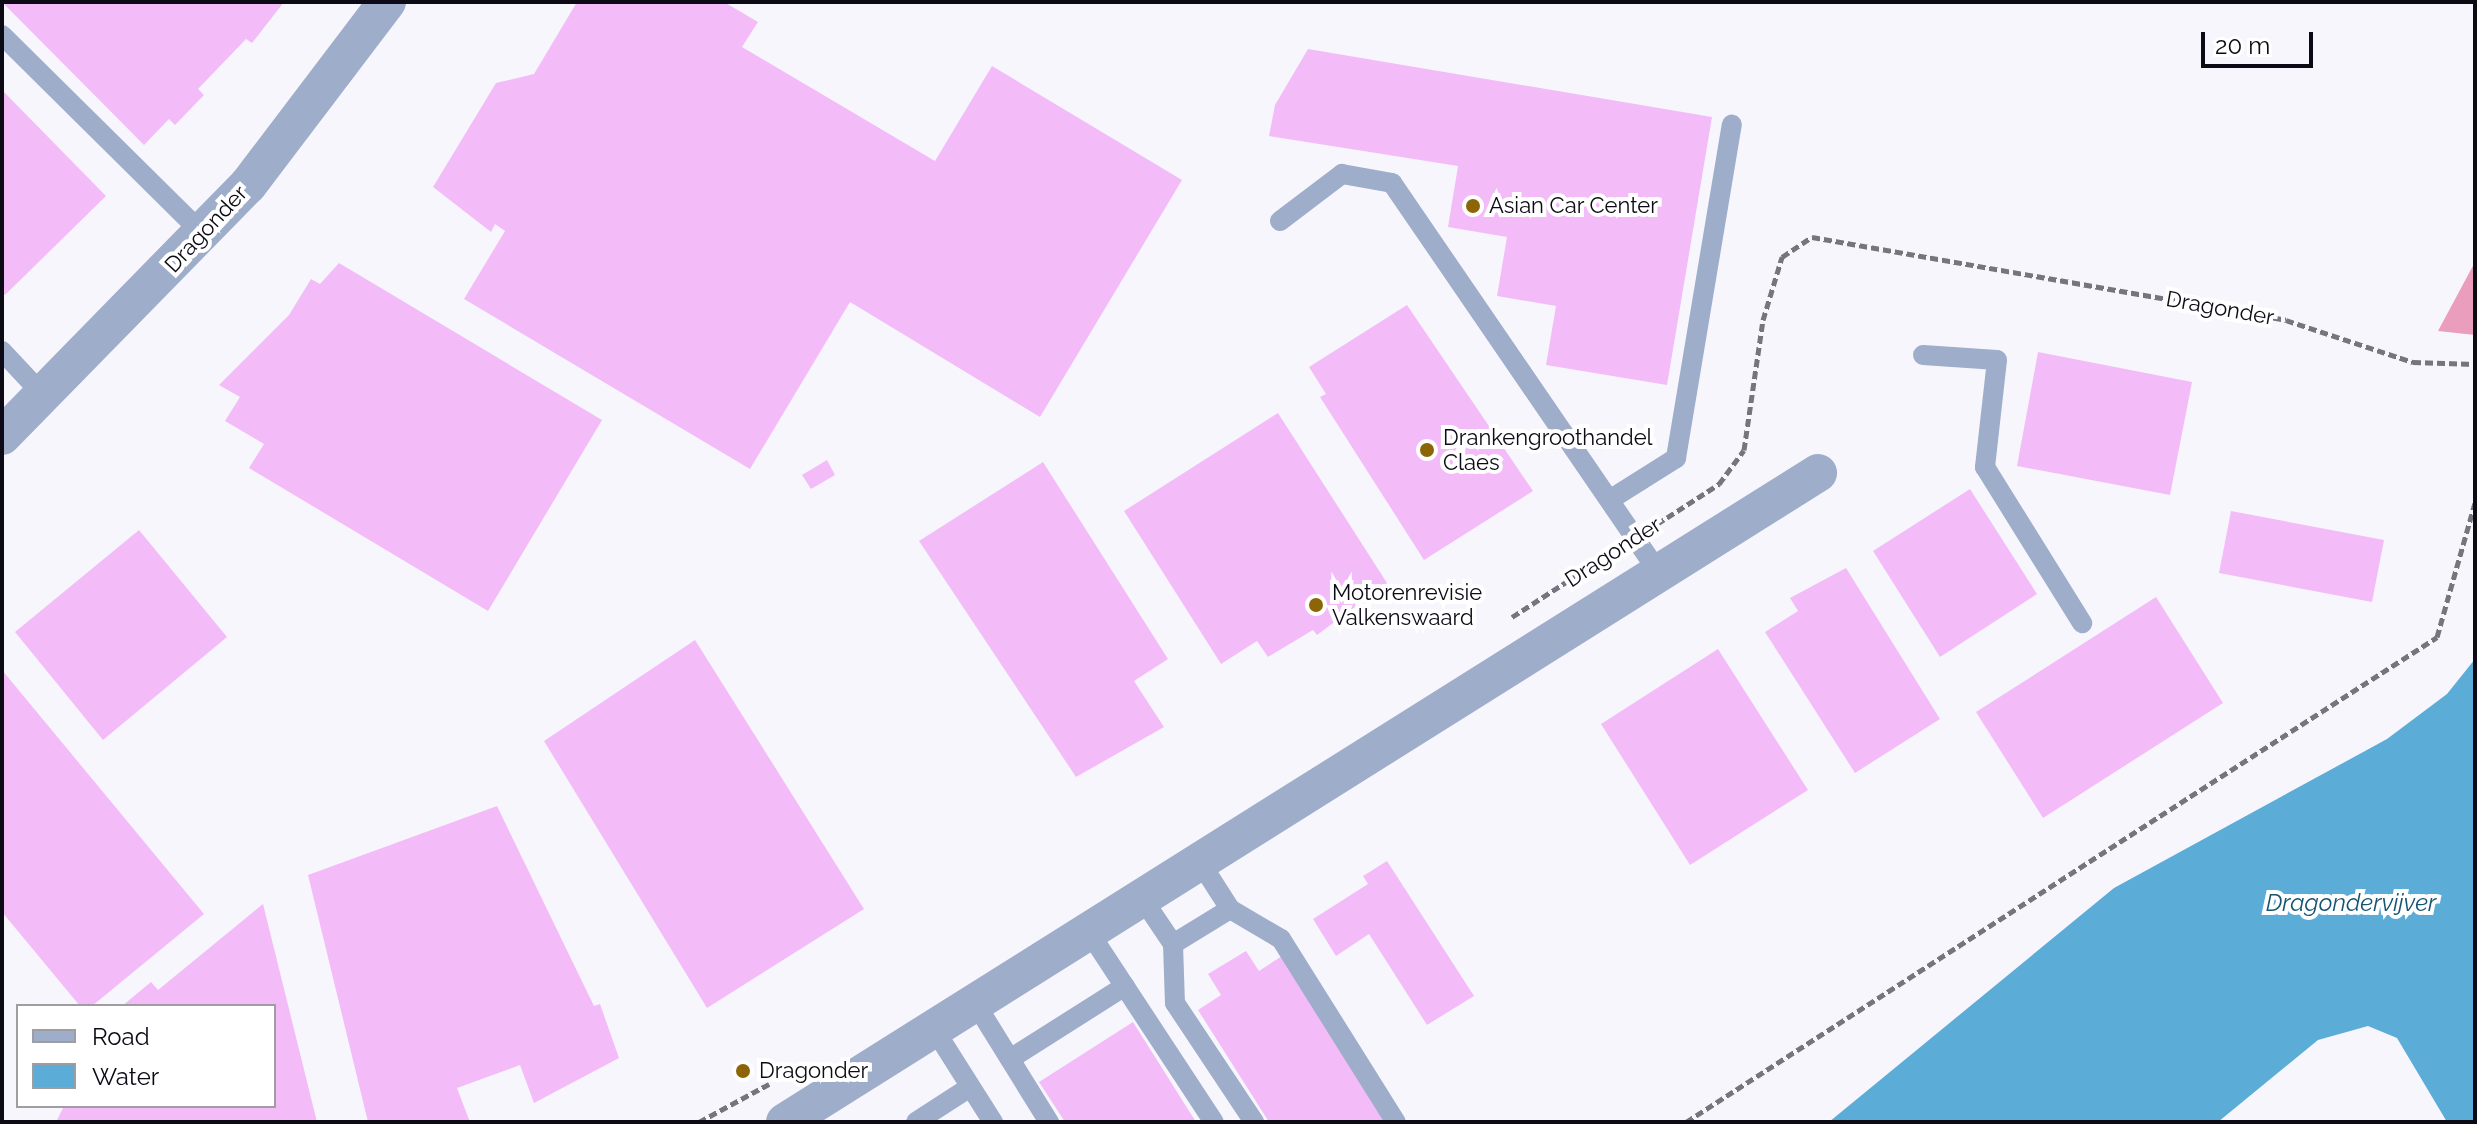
<!DOCTYPE html>
<style>
body{margin:0}
#map{position:relative;width:2477px;height:1124px;overflow:hidden;background:#f7f6fd;font-family:Raleway,sans-serif}
div>[style]{position:absolute}
[style*='--x']{left:calc(var(--x)*1px);top:calc(var(--y)*1px);width:calc(var(--w)*1px);rotate:calc(var(--a)*1deg)}
.forest>*{inset:0;background:#eb9dbe}
.water>*{inset:0;background:#5bacd7}
.building>*{inset:0;background:#f3bcf9}
.path>*{height:5px;margin-top:-2.5px;transform-origin:0;background:repeating-linear-gradient(90deg,#76757e 0 8px,transparent 0 12px)}
.service>*{height:20px;margin:-10px;padding:0 10px;transform-origin:10px;border-radius:10px;background:#9eadca}
.minor>*{height:38px;margin:-19px;padding:0 19px;transform-origin:19px;border-radius:19px;background:#9eadca}
.dots>*{width:22px;height:22px;translate:-50% -50%;box-sizing:border-box;border:4px solid #fff;border-radius:50%}
span{translate:-50% -50%;white-space:nowrap;text-align:center;line-height:1.15;-webkit-text-stroke:8px #fff;paint-order:stroke}
.poi-label{font-size:22px;color:#0c0a14}
.left{translate:0 -50%;text-align:left}
.street-label{font-size:22px;color:#0c0a14}
.water-label{font-size:24px;color:#155572;font-style:italic}
.frame{position:absolute;inset:0;border:4px solid #0c0a14;pointer-events:none}
.legend{position:absolute;left:16px;top:1004px;width:260px;height:104px;box-sizing:border-box;background:#fff;border:2px solid #9e9da1;margin:0;padding:10px 14px;list-style:none;font-size:24px;color:#0c0a14}
.legend li{display:flex;align-items:center;gap:16px;height:40px}
.legend b{width:40px;border:2px solid #9e9da1}
.scale{position:absolute;left:2201px;top:32px;width:112px;height:36px;box-sizing:border-box;border:4px solid #0c0a14;border-top:0;padding-left:10px;font-size:24px;line-height:28px;white-space:nowrap;color:#0c0a14;-webkit-text-stroke:6px #fff;paint-order:stroke}
</style>
<div id="map">
<div class="forest">
<i style="clip-path:polygon(2475px 262px,2475px 335px,2438px 331px)"></i>
</div>
<div class="water">
<i style="clip-path:polygon(2475px 659px,2475px 1122px,2447px 1122px,2397px 1038px,2368px 1026px,2318px 1040px,2218px 1122px,1829px 1122px,2114px 888px,2387px 739px,2447px 694px)"></i>
</div>
<div class="building">
<i style="clip-path:polygon(2px 2px,284px 2px,252px 43px,246px 39px,198px 89px,204px 95px,175px 125px,169px 119px,144px 145px)"></i>
<i style="clip-path:polygon(577px 2px,724px 2px,758px 22px,742px 47px,935px 161px,992px 66px,1182px 180px,1040px 417px,850px 302px,750px 469px,464px 299px,505px 231px,495px 224px,491px 232px,433px 187px,496px 83px,534px 74px)"></i>
<i style="clip-path:polygon(1308px 49px,1712px 117px,1667px 385px,1546px 365px,1556px 306px,1497px 296px,1507px 237px,1448px 227px,1458px 166px,1269px 136px,1275px 105px)"></i>
<i style="clip-path:polygon(2px 90px,106px 196px,5px 295px,2px 292px)"></i>
<i style="clip-path:polygon(339px 263px,602px 420px,488px 611px,249px 468px,264px 444px,225px 421px,240px 397px,219px 385px,289px 315px,311px 279px,320px 284px)"></i>
<i style="clip-path:polygon(1407px 305px,1533px 491px,1424px 560px,1320px 397px,1326px 394px,1309px 367px)"></i>
<i style="clip-path:polygon(2038px 352px,2192px 382px,2170px 495px,2017px 466px)"></i>
<i style="clip-path:polygon(1278px 413px,1387px 583px,1317px 635px,1313px 630px,1268px 657px,1257px 641px,1221px 664px,1124px 511px)"></i>
<i style="clip-path:polygon(827px 460px,835px 475px,811px 489px,802px 475px)"></i>
<i style="clip-path:polygon(1043px 462px,1168px 659px,1134px 681px,1164px 727px,1076px 777px,919px 541px)"></i>
<i style="clip-path:polygon(1970px 489px,2037px 594px,1940px 657px,1873px 551px)"></i>
<i style="clip-path:polygon(2231px 511px,2384px 540px,2372px 602px,2219px 573px)"></i>
<i style="clip-path:polygon(139px 530px,227px 637px,103px 740px,15px 632px)"></i>
<i style="clip-path:polygon(1846px 568px,1940px 719px,1855px 773px,1765px 632px,1798px 611px,1790px 598px)"></i>
<i style="clip-path:polygon(2156px 597px,2223px 703px,2043px 818px,1976px 712px)"></i>
<i style="clip-path:polygon(695px 640px,864px 909px,707px 1008px,544px 741px)"></i>
<i style="clip-path:polygon(1718px 649px,1808px 790px,1690px 865px,1601px 724px)"></i>
<i style="clip-path:polygon(2px 670px,204px 914px,92px 1006px,80px 1006px,2px 912px)"></i>
<i style="clip-path:polygon(497px 806px,594px 1006px,600px 1004px,619px 1058px,534px 1103px,520px 1065px,457px 1088px,470px 1122px,368px 1122px,308px 875px)"></i>
<i style="clip-path:polygon(1387px 861px,1474px 996px,1427px 1025px,1369px 934px,1336px 956px,1313px 919px,1368px 884px,1363px 876px)"></i>
<i style="clip-path:polygon(263px 904px,317px 1122px,56px 1122px,64px 1106px,274px 1106px,274px 1006px,122px 1006px,151px 982px,158px 990px)"></i>
<i style="clip-path:polygon(1246px 951px,1259px 971px,1282px 956px,1388px 1122px,1269px 1122px,1198px 1010px,1221px 995px,1208px 974px)"></i>
<i style="clip-path:polygon(1133px 1022px,1196px 1122px,1065px 1122px,1039px 1082px)"></i>
</div>
<div class="path">
<i style="--x:1657;--y:524;--w:74;--a:-32.8"></i>
<i style="--x:1719;--y:484;--w:42;--a:-53.7"></i>
<i style="--x:1744;--y:450;--w:131;--a:-81.7"></i>
<i style="--x:1763;--y:320;--w:66;--a:-73.2"></i>
<i style="--x:1782;--y:257;--w:36;--a:-34"></i>
<i style="--x:1812;--y:237;--w:481;--a:9.9"></i>
<i style="--x:2286;--y:320;--w:134;--a:18.3"></i>
<i style="--x:2413;--y:362;--w:62;--a:1.8"></i>
<i style="--x:1512;--y:617;--w:118;--a:-32.9"></i>
<i style="--x:699;--y:1122;--w:80;--a:-28.5"></i>
<i style="--x:1686;--y:1122;--w:894;--a:-32.85"></i>
<i style="--x:2437;--y:637;--w:139;--a:-74.2"></i>
</div>
<div class="service">
<i style="--x:2;--y:35;--w:281;--a:44.7"></i>
<i style="--x:1280;--y:221;--w:78;--a:-37.2"></i>
<i style="--x:1342;--y:174;--w:51;--a:10.2"></i>
<i style="--x:1392;--y:183;--w:475;--a:55.6"></i>
<i style="--x:2;--y:351;--w:64;--a:46.9"></i>
<i style="--x:1923;--y:355;--w:74;--a:3.9"></i>
<i style="--x:1997;--y:360;--w:108;--a:96.4"></i>
<i style="--x:1985;--y:467;--w:184;--a:58.1"></i>
<i style="--x:1611;--y:499;--w:77;--a:-32.2"></i>
<i style="--x:1676;--y:458;--w:338;--a:-80.5"></i>
<i style="--x:1200;--y:862;--w:56;--a:57.4"></i>
<i style="--x:1230;--y:909;--w:59;--a:30.5"></i>
<i style="--x:1281;--y:939;--w:216;--a:57.9"></i>
<i style="--x:1142;--y:898;--w:55;--a:56"></i>
<i style="--x:1173;--y:944;--w:59;--a:88.1"></i>
<i style="--x:1175;--y:1003;--w:143;--a:56.4"></i>
<i style="--x:1089;--y:932;--w:227;--a:56.7"></i>
<i style="--x:1173;--y:944;--w:67;--a:-31.6"></i>
<i style="--x:977;--y:1006;--w:137;--a:58.2"></i>
<i style="--x:936;--y:1032;--w:107;--a:57.7"></i>
<i style="--x:1010;--y:1059;--w:136;--a:-32.4"></i>
<i style="--x:916;--y:1122;--w:64;--a:-32.9"></i>
</div>
<div class="minor">
<i style="--x:2;--y:436;--w:351;--a:-45.6"></i>
<i style="--x:248;--y:185;--w:230;--a:-52.8"></i>
<i style="--x:785;--y:1122;--w:1220;--a:-32.14"></i>
</div>
<div class="dots">
<i style="left:1473px;top:206px;background:#8b6506"></i>
<i style="left:1427px;top:450px;background:#8b6506"></i>
<i style="left:1316px;top:605px;background:#8b6506"></i>
<i style="left:743px;top:1071px;background:#8b6506"></i>
</div>
<div class="poi-label">
<span class="left" style="left:1489px;top:206px">Asian Car Center</span>
<span class="left" style="left:1443px;top:450px">Drankengroothandel<br>Claes</span>
<span class="left" style="left:1332px;top:605px">Motorenrevisie<br>Valkenswaard</span>
<span class="left" style="left:759px;top:1071px">Dragonder</span>
</div>
<div class="street-label">
<span style="left:206px;top:229px;rotate:-47deg">Dragonder</span>
<span style="left:2220px;top:308px;rotate:10deg">Dragonder</span>
<span style="left:1613px;top:552px;rotate:-33deg">Dragonder</span>
</div>
<div class="water-label">
<span style="left:2351px;top:903px">Dragondervijver</span>
</div>
<div class="frame"></div>
<ul class="legend">
<li><b style="height:10px;background:#9eadca"></b>Road</li>
<li><b style="height:22px;background:#5bacd7"></b>Water</li>
</ul>
<div class="scale">20 m</div>
</div>
